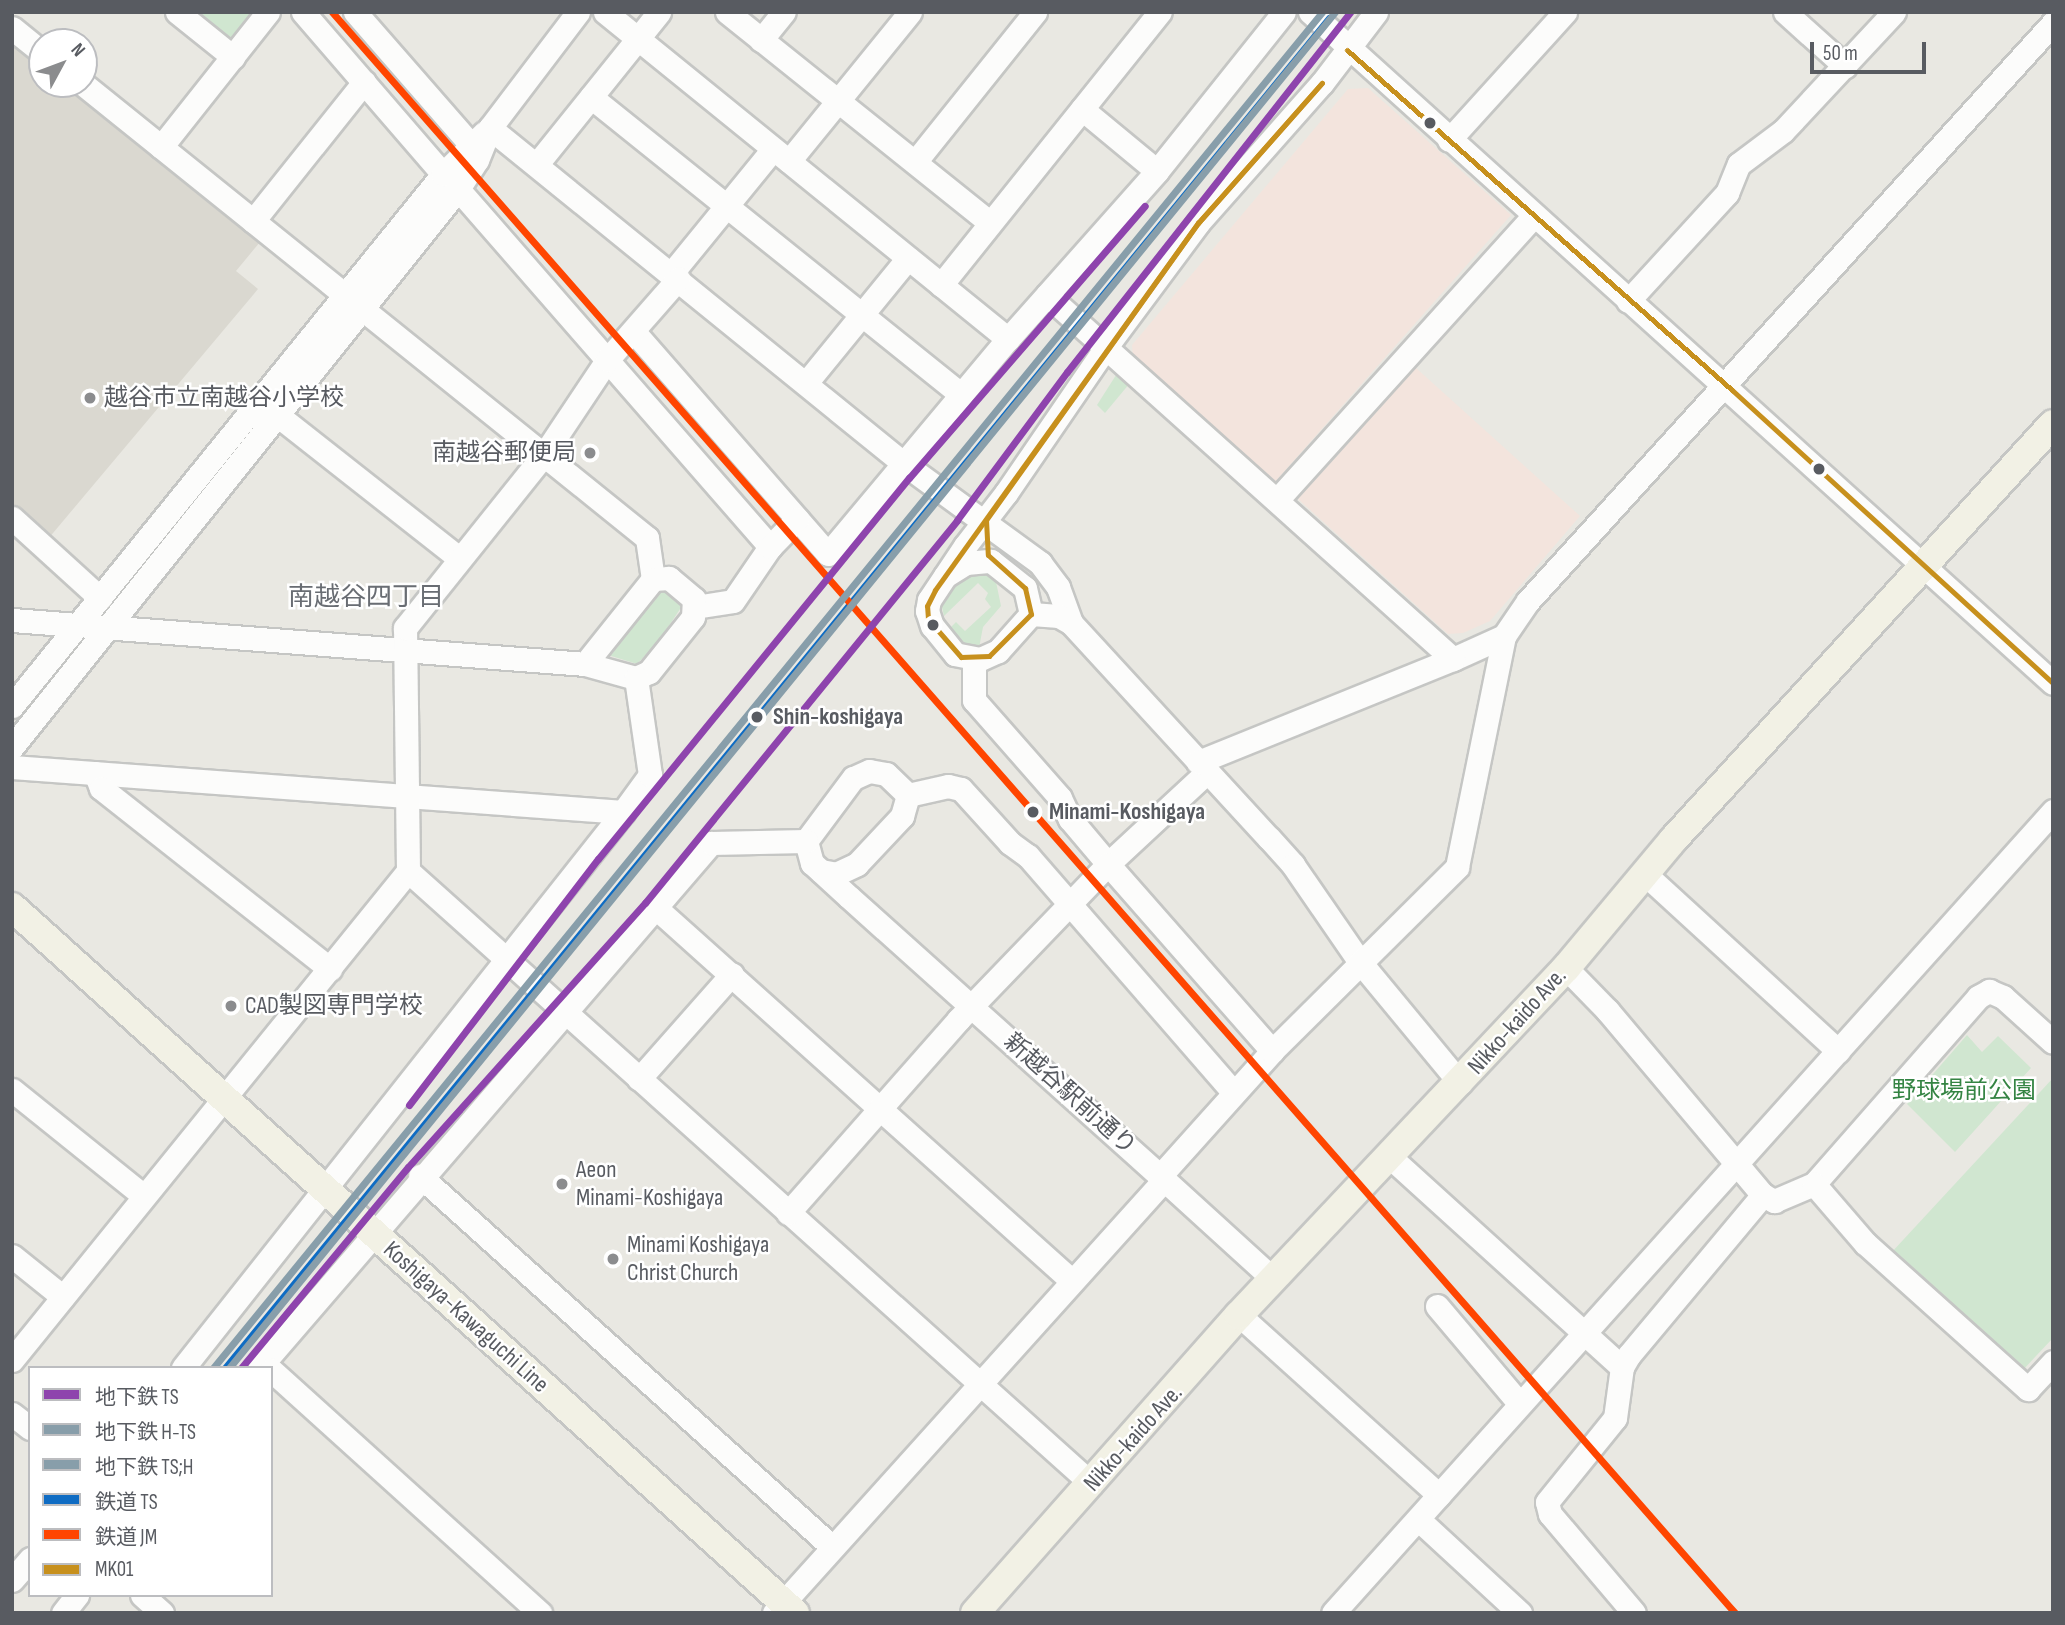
<!DOCTYPE html>
<meta charset="utf-8">
<style>
body{margin:0}
#map{position:relative;width:2065px;height:1625px;overflow:hidden;background:#e9e8e2;font-family:"Sofia Sans Condensed","Noto Sans JP",sans-serif}
div>[style]{position:absolute}
[style*='--x']{left:calc(var(--x)*1px);top:calc(var(--y)*1px);width:calc(var(--w)*1px);rotate:calc(var(--a)*1deg)}
.education>*{inset:0;background:#dad8d0}
.medical>*{inset:0;background:#f3e4dd}
.green>*{inset:0;background:#d0e6d0}
.roads{filter:drop-shadow(2px 0 #c5c6c4) drop-shadow(-2px 0 #c5c6c4) drop-shadow(0 2px #c5c6c4) drop-shadow(0 -2px #c5c6c4)}
.minor>*{height:23px;margin:-11.5px;padding:0 11.5px;transform-origin:11.5px;border-radius:11.5px;background:#fcfcfb}
.major>*{height:28px;margin:-14px;padding:0 14px;transform-origin:14px;border-radius:14px;background:#f2f1e5}
.bus-1>*{height:5px;margin:-2.5px;padding:0 2.5px;transform-origin:2.5px;border-radius:2.5px;background:#c7901d}
.rail-1>*{height:7px;margin:-3.5px;padding:0 3.5px;transform-origin:3.5px;border-radius:3.5px;background:#0f6cc3}
.rail-2>*{height:7px;margin:-3.5px;padding:0 3.5px;transform-origin:3.5px;border-radius:3.5px;background:#ff4500}
.metro-1>*{height:7px;margin:-3.5px;padding:0 3.5px;transform-origin:3.5px;border-radius:3.5px;background:#8e44ad}
.metro-2>*{height:7px;margin:-3.5px;padding:0 3.5px;transform-origin:3.5px;border-radius:3.5px;background:#889eaa}
.metro-3>*{height:7px;margin:-3.5px;padding:0 3.5px;transform-origin:3.5px;border-radius:3.5px;background:#889eaa}
.dots>*{width:19px;height:19px;translate:-50% -50%;box-sizing:border-box;border:4px solid #fff;border-radius:50%}
span{translate:-50% -50%;white-space:nowrap;text-align:center;line-height:1.15;-webkit-text-stroke:5px #fff;paint-order:stroke}
.poi-label{font-size:24px;color:#585b61}
.left{translate:0 -50%;text-align:left}
.right{translate:-100% -50%;text-align:right}
.stop-label{font-size:24px;color:#585b61;font-weight:700}
.street-label{font-size:24px;color:#585b61}
.park-label{font-size:24px;color:#348443}
.neighbourhood-label{font-size:26px;color:#696d73}
.frame{position:absolute;inset:0;border:14px solid #585b61;pointer-events:none}
.legend{position:absolute;left:28px;top:1366px;width:245px;height:231px;box-sizing:border-box;background:#fff;border:2px solid #bcbdc0;margin:0;padding:9px 12px;list-style:none;font-size:21px;color:#585b61}
.legend li{display:flex;align-items:center;gap:14px;height:35px}
.legend b{width:35px;border:2px solid #bcbdc0}
.north{position:absolute;left:28px;top:28px;width:70px;height:70px;box-sizing:border-box;background:#fff;border:2px solid #bcbdc0;border-radius:50%;rotate:49deg;font-size:19px;font-weight:700;line-height:28px;text-align:center;color:#585b61}
.north::after{content:'';display:block;margin:auto;width:24px;height:32px;background:#8b8c8e;clip-path:polygon(50% 0,100% 100%,50% 72%,0 100%)}
.scale{position:absolute;left:1810px;top:42px;width:116px;height:32px;box-sizing:border-box;border:4px solid #585b61;border-top:0;padding-left:9px;font-size:21px;line-height:24px;white-space:nowrap;color:#585b61;-webkit-text-stroke:5px #fff;paint-order:stroke}
</style>
<div id="map">
<div class="education">
<i style="clip-path:polygon(12px 45px,42px 68px,42px 84px,62px 84px,260px 242px,236px 271px,258px 289px,48px 539px,12px 506px)"></i>
</div>
<div class="medical">
<i style="clip-path:polygon(1368px 88px,1511px 215px,1274px 483px,1133px 358px,1132px 345px,1348px 89px)"></i>
<i style="clip-path:polygon(1416px 368px,1580px 516px,1490px 621px,1463px 633px,1448px 634px,1298px 499px)"></i>
</div>
<div class="green">
<i style="clip-path:polygon(189px 12px,257px 12px,234px 43px,227px 44px)"></i>
<i style="clip-path:polygon(1118px 372px,1130px 383px,1105px 413px,1097px 405px)"></i>
<i style="clip-path:polygon(987px 570px,995px 577px,1001px 606px,983px 627px,979px 648px,966px 646px,951px 627px,956px 622px,965px 631px,991px 607px,985px 599px,988px 593px,978px 583px,944px 616px,941px 603px,958px 576px)"></i>
<i style="clip-path:polygon(663px 587px,682px 606px,659px 641px,637px 664px,608px 655px)"></i>
<i style="clip-path:polygon(1967px 1035px,1982px 1052px,1998px 1036px,2031px 1068px,1955px 1152px,1907px 1104px)"></i>
<i style="clip-path:polygon(2053px 1078px,2053px 1338px,2022px 1371px,1891px 1253px)"></i>
</div>
<div class="roads">
<div class="minor">
<i style="--x:177;--y:12;--w:72;--a:38.8"></i>
<i style="--x:303;--y:12;--w:214;--a:49.2"></i>
<i style="--x:355;--y:12;--w:176;--a:48.9"></i>
<i style="--x:578;--y:12;--w:146;--a:127.2"></i>
<i style="--x:490;--y:128;--w:532;--a:39.05"></i>
<i style="--x:903;--y:463;--w:170;--a:36.1"></i>
<i style="--x:1040;--y:563;--w:30;--a:53"></i>
<i style="--x:1058;--y:587;--w:38;--a:70"></i>
<i style="--x:605;--y:12;--w:519;--a:39.06"></i>
<i style="--x:727;--y:12;--w:337;--a:38.7"></i>
<i style="--x:1310;--y:12;--w:1001;--a:42.09"></i>
<i style="--x:1785;--y:12;--w:81;--a:42"></i>
<i style="--x:12;--y:28;--w:38;--a:39"></i>
<i style="--x:761;--y:40;--w:36;--a:-51"></i>
<i style="--x:83;--y:84;--w:724;--a:38.83"></i>
<i style="--x:647;--y:538;--w:41;--a:81.7"></i>
<i style="--x:591;--y:97;--w:474;--a:38.8"></i>
<i style="--x:1082;--y:109;--w:97;--a:39.6"></i>
<i style="--x:1449;--y:140;--w:173;--a:-47.8"></i>
<i style="--x:161;--y:147;--w:172;--a:-51.6"></i>
<i style="--x:789;--y:161;--w:192;--a:-50.9"></i>
<i style="--x:915;--y:162;--w:192;--a:-51.3"></i>
<i style="--x:537;--y:164;--w:195;--a:-51.2"></i>
<i style="--x:458;--y:189;--w:475;--a:48.9"></i>
<i style="--x:253;--y:221;--w:178;--a:-51.4"></i>
<i style="--x:671;--y:274;--w:161;--a:-50.8"></i>
<i style="--x:941;--y:285;--w:350;--a:-51.3"></i>
<i style="--x:1047;--y:295;--w:545;--a:41.88"></i>
<i style="--x:1453;--y:659;--w:56;--a:-24.3"></i>
<i style="--x:1628;--y:301;--w:147;--a:-47.5"></i>
<i style="--x:1727;--y:193;--w:31;--a:-68"></i>
<i style="--x:1739;--y:164;--w:55;--a:-36.9"></i>
<i style="--x:1783;--y:131;--w:163;--a:-47"></i>
<i style="--x:635;--y:333;--w:293;--a:48.9"></i>
<i style="--x:828;--y:554;--w:280;--a:-50.1"></i>
<i style="--x:1008;--y:339;--w:225;--a:-48.4"></i>
<i style="--x:1157;--y:171;--w:203;--a:-51.4"></i>
<i style="--x:806;--y:383;--w:161;--a:-50.8"></i>
<i style="--x:276;--y:414;--w:233;--a:38.2"></i>
<i style="--x:1277;--y:500;--w:383;--a:-47.9"></i>
<i style="--x:12;--y:518;--w:119;--a:42.3"></i>
<i style="--x:945;--y:576;--w:25;--a:-32"></i>
<i style="--x:966;--y:563;--w:25;--a:-5"></i>
<i style="--x:991;--y:561;--w:43;--a:38.5"></i>
<i style="--x:1025;--y:588;--w:27;--a:77"></i>
<i style="--x:1031;--y:614;--w:50;--a:131.7"></i>
<i style="--x:998;--y:651;--w:20;--a:156"></i>
<i style="--x:980;--y:659;--w:25;--a:-169"></i>
<i style="--x:955;--y:654;--w:36;--a:-129"></i>
<i style="--x:932;--y:626;--w:16;--a:-108"></i>
<i style="--x:927;--y:611;--w:11;--a:-80"></i>
<i style="--x:929;--y:600;--w:65;--a:-56.3"></i>
<i style="--x:965;--y:546;--w:67;--a:-52.3"></i>
<i style="--x:1006;--y:493;--w:177;--a:-55.6"></i>
<i style="--x:1106;--y:347;--w:154;--a:-53.4"></i>
<i style="--x:1198;--y:223;--w:187;--a:-48.5"></i>
<i style="--x:1322;--y:83;--w:89;--a:-52.7"></i>
<i style="--x:695;--y:607;--w:38;--a:-9"></i>
<i style="--x:733;--y:601;--w:65;--a:-55.6"></i>
<i style="--x:770;--y:547;--w:39;--a:-46"></i>
<i style="--x:1031;--y:614;--w:28;--a:4"></i>
<i style="--x:1059;--y:616;--w:14;--a:30"></i>
<i style="--x:1071;--y:623;--w:292;--a:47.4"></i>
<i style="--x:1269;--y:838;--w:36;--a:48"></i>
<i style="--x:1293;--y:865;--w:118;--a:55.4"></i>
<i style="--x:1360;--y:962;--w:157;--a:50.4"></i>
<i style="--x:12;--y:620;--w:575;--a:4.39"></i>
<i style="--x:585;--y:664;--w:53;--a:15.4"></i>
<i style="--x:636;--y:678;--w:14;--a:-25"></i>
<i style="--x:649;--y:672;--w:70;--a:-51.3"></i>
<i style="--x:693;--y:617;--w:18;--a:-87"></i>
<i style="--x:694;--y:599;--w:33;--a:-140"></i>
<i style="--x:669;--y:578;--w:16;--a:176"></i>
<i style="--x:653;--y:579;--w:109;--a:128.7"></i>
<i style="--x:974;--y:659;--w:41;--a:90"></i>
<i style="--x:974;--y:700;--w:130;--a:48.7"></i>
<i style="--x:1060;--y:798;--w:23;--a:65"></i>
<i style="--x:1070;--y:819;--w:59;--a:49.8"></i>
<i style="--x:1108;--y:864;--w:135;--a:-42.9"></i>
<i style="--x:12;--y:706;--w:685;--a:-50.99"></i>
<i style="--x:443;--y:174;--w:58;--a:-45"></i>
<i style="--x:12;--y:747;--w:714;--a:-51.37"></i>
<i style="--x:458;--y:189;--w:35;--a:-57"></i>
<i style="--x:477;--y:160;--w:35;--a:-68"></i>
<i style="--x:1198;--y:762;--w:275;--a:-22"></i>
<i style="--x:12;--y:767;--w:613;--a:4.21"></i>
<i style="--x:623;--y:812;--w:46;--a:-53.9"></i>
<i style="--x:650;--y:775;--w:98;--a:-98.2"></i>
<i style="--x:95;--y:773;--w:16;--a:68"></i>
<i style="--x:101;--y:788;--w:292;--a:38.3"></i>
<i style="--x:908;--y:795;--w:41;--a:-12.7"></i>
<i style="--x:948;--y:786;--w:13;--a:13"></i>
<i style="--x:961;--y:789;--w:73;--a:47.8"></i>
<i style="--x:1010;--y:843;--w:22;--a:36"></i>
<i style="--x:1028;--y:856;--w:313;--a:49"></i>
<i style="--x:408;--y:871;--w:918;--a:41.87"></i>
<i style="--x:821;--y:871;--w:15;--a:11"></i>
<i style="--x:836;--y:874;--w:23;--a:-25"></i>
<i style="--x:857;--y:864;--w:66;--a:-46.8"></i>
<i style="--x:902;--y:816;--w:22;--a:-74"></i>
<i style="--x:908;--y:795;--w:30;--a:-136"></i>
<i style="--x:886;--y:774;--w:17;--a:-170"></i>
<i style="--x:869;--y:771;--w:17;--a:156"></i>
<i style="--x:853;--y:778;--w:79;--a:126.7"></i>
<i style="--x:806;--y:841;--w:23;--a:75"></i>
<i style="--x:812;--y:863;--w:50;--a:42.6"></i>
<i style="--x:849;--y:897;--w:418;--a:41.9"></i>
<i style="--x:1160;--y:1176;--w:153;--a:42.3"></i>
<i style="--x:1645;--y:874;--w:262;--a:42.5"></i>
<i style="--x:656;--y:908;--w:559;--a:41.88"></i>
<i style="--x:1566;--y:968;--w:59;--a:45.7"></i>
<i style="--x:1607;--y:1010;--w:242;--a:49.9"></i>
<i style="--x:1763;--y:1195;--w:13;--a:29"></i>
<i style="--x:1774;--y:1201;--w:43;--a:-23"></i>
<i style="--x:1814;--y:1184;--w:249;--a:-48.7"></i>
<i style="--x:1978;--y:997;--w:13;--a:-29"></i>
<i style="--x:1989;--y:991;--w:15;--a:23"></i>
<i style="--x:2003;--y:997;--w:67;--a:42"></i>
<i style="--x:639;--y:1079;--w:140;--a:-48.5"></i>
<i style="--x:12;--y:1090;--w:169;--a:38.8"></i>
<i style="--x:1390;--y:1157;--w:313;--a:42.2"></i>
<i style="--x:420;--y:1176;--w:553;--a:41.99"></i>
<i style="--x:1160;--y:1176;--w:168;--a:-48.1"></i>
<i style="--x:1272;--y:1051;--w:261;--a:-44.8"></i>
<i style="--x:1457;--y:867;--w:236;--a:-78.5"></i>
<i style="--x:1504;--y:636;--w:42;--a:-55.6"></i>
<i style="--x:1528;--y:601;--w:781;--a:-47.75"></i>
<i style="--x:1814;--y:1184;--w:78;--a:49.2"></i>
<i style="--x:1865;--y:1243;--w:219;--a:41.9"></i>
<i style="--x:2028;--y:1389;--w:37;--a:-47"></i>
<i style="--x:788;--y:1213;--w:257;--a:-48.6"></i>
<i style="--x:958;--y:1020;--w:216;--a:-46.1"></i>
<i style="--x:1108;--y:864;--w:249;--a:48.7"></i>
<i style="--x:12;--y:1256;--w:65;--a:38.8"></i>
<i style="--x:1437;--y:1306;--w:127;--a:49.8"></i>
<i style="--x:1239;--y:1315;--w:269;--a:42"></i>
<i style="--x:12;--y:1360;--w:629;--a:-51"></i>
<i style="--x:408;--y:871;--w:243;--a:-90.7"></i>
<i style="--x:405;--y:628;--w:221;--a:-51.3"></i>
<i style="--x:543;--y:456;--w:115;--a:-56.3"></i>
<i style="--x:607;--y:360;--w:108;--a:-48.8"></i>
<i style="--x:183;--y:1368;--w:709;--a:-51.64"></i>
<i style="--x:259;--y:1368;--w:693;--a:-49.27"></i>
<i style="--x:711;--y:843;--w:95;--a:-1.2"></i>
<i style="--x:271;--y:1370;--w:363;--a:42.1"></i>
<i style="--x:12;--y:1414;--w:23;--a:38"></i>
<i style="--x:1418;--y:1519;--w:139;--a:42.7"></i>
<i style="--x:12;--y:1580;--w:28;--a:-49"></i>
<i style="--x:142;--y:1595;--w:27;--a:42"></i>
<i style="--x:63;--y:1613;--w:23;--a:-52"></i>
<i style="--x:774;--y:1613;--w:583;--a:-47.99"></i>
<i style="--x:1333;--y:1613;--w:1078;--a:-48.08"></i>
<i style="--x:1634;--y:1613;--w:130;--a:-130.3"></i>
<i style="--x:1550;--y:1514;--w:12;--a:-104"></i>
<i style="--x:1547;--y:1502;--w:108;--a:-51"></i>
<i style="--x:1615;--y:1418;--w:51;--a:-82.2"></i>
<i style="--x:1622;--y:1367;--w:14;--a:-60"></i>
<i style="--x:1629;--y:1355;--w:209;--a:-50.1"></i>
</div>
<div class="major">
<i style="--x:12;--y:907;--w:1054;--a:42.04"></i>
<i style="--x:975;--y:1613;--w:398;--a:-48.5"></i>
<i style="--x:1239;--y:1315;--w:477;--a:-46.7"></i>
<i style="--x:1566;--y:968;--w:167;--a:-50.1"></i>
<i style="--x:1673;--y:840;--w:563;--a:-47.59"></i>
</div>
</div>
<div class="bus-1">
<i style="--x:1347;--y:50;--w:514;--a:41.45"></i>
<i style="--x:1732;--y:390;--w:435;--a:42.4"></i>
<i style="--x:1198;--y:223;--w:365;--a:125.5"></i>
<i style="--x:986;--y:520;--w:35;--a:87"></i>
<i style="--x:988;--y:555;--w:50;--a:41.7"></i>
<i style="--x:1025;--y:588;--w:27;--a:77"></i>
<i style="--x:1031;--y:614;--w:59;--a:135"></i>
<i style="--x:989;--y:656;--w:28;--a:178"></i>
<i style="--x:961;--y:657;--w:50;--a:-131"></i>
<i style="--x:928;--y:619;--w:13;--a:-94"></i>
<i style="--x:927;--y:606;--w:18;--a:-63"></i>
<i style="--x:935;--y:590;--w:452;--a:-54.4"></i>
<i style="--x:1198;--y:223;--w:187;--a:-48.5"></i>
<i style="--x:1198;--y:223;--w:187;--a:-48.5"></i>
</div>
<div class="rail-1">
<i style="--x:225;--y:1368;--w:1744;--a:-50.72"></i>
</div>
<div class="rail-2">
<i style="--x:332;--y:12;--w:2129;--a:48.77"></i>
</div>
<div class="metro-1">
<i style="--x:409;--y:1105;--w:310;--a:-52.5"></i>
<i style="--x:598;--y:859;--w:492;--a:-50.8"></i>
<i style="--x:909;--y:478;--w:360;--a:-49.1"></i>
<i style="--x:241;--y:1368;--w:261;--a:-50.3"></i>
<i style="--x:408;--y:1167;--w:355;--a:-48.1"></i>
<i style="--x:645;--y:903;--w:494;--a:-50.8"></i>
<i style="--x:957;--y:520;--w:184;--a:-53.4"></i>
<i style="--x:1067;--y:372;--w:458;--a:-51.8"></i>
</div>
<div class="metro-2">
<i style="--x:213;--y:1368;--w:1752;--a:-50.72"></i>
</div>
<div class="metro-3">
<i style="--x:229;--y:1368;--w:1750;--a:-50.8"></i>
</div>
<div class="dots">
<i style="left:1430px;top:123px;background:#585b61"></i>
<i style="left:90px;top:398px;background:#8b8c8e"></i>
<i style="left:590px;top:453px;background:#8b8c8e"></i>
<i style="left:1819px;top:469px;background:#585b61"></i>
<i style="left:933px;top:625px;background:#585b61"></i>
<i style="left:757px;top:717px;background:#585b61"></i>
<i style="left:1033px;top:812px;background:#585b61"></i>
<i style="left:231px;top:1006px;background:#8b8c8e"></i>
<i style="left:562px;top:1184px;background:#8b8c8e"></i>
<i style="left:613px;top:1259px;background:#8b8c8e"></i>
</div>
<div class="poi-label">
<span class="left" style="left:104px;top:398px">越谷市立南越谷小学校</span>
<span class="right" style="left:576px;top:453px">南越谷郵便局</span>
<span class="left" style="left:245px;top:1006px">CAD製図専門学校</span>
<span class="left" style="left:576px;top:1184px">Aeon<br>Minami-Koshigaya</span>
<span class="left" style="left:627px;top:1259px">Minami Koshigaya<br>Christ Church</span>
</div>
<div class="stop-label">
<span class="left" style="left:773px;top:717px">Shin-koshigaya</span>
<span class="left" style="left:1049px;top:812px">Minami-Koshigaya</span>
</div>
<div class="street-label">
<span style="left:1517px;top:1021px;rotate:-48deg">Nikko-kaido Ave.</span>
<span style="left:1070px;top:1094px;rotate:42deg">新越谷駅前通り</span>
<span style="left:466px;top:1317px;rotate:42deg">Koshigaya-Kawaguchi Line</span>
<span style="left:1133px;top:1438px;rotate:-48deg">Nikko-kaido Ave.</span>
</div>
<div class="park-label">
<span style="left:1964px;top:1091px">野球場前公園</span>
</div>
<div class="neighbourhood-label">
<span style="left:366px;top:598px">南越谷四丁目</span>
</div>
<div class="frame"></div>
<ul class="legend">
<li><b style="height:9px;background:#8e44ad"></b>地下鉄 TS</li>
<li><b style="height:9px;background:#889eaa"></b>地下鉄 H-TS</li>
<li><b style="height:9px;background:#889eaa"></b>地下鉄 TS;H</li>
<li><b style="height:9px;background:#0f6cc3"></b>鉄道 TS</li>
<li><b style="height:9px;background:#ff4500"></b>鉄道 JM</li>
<li><b style="height:9px;background:#c7901d"></b>MK01</li>
</ul>
<div class="north">N</div>
<div class="scale">50 m</div>
</div>
